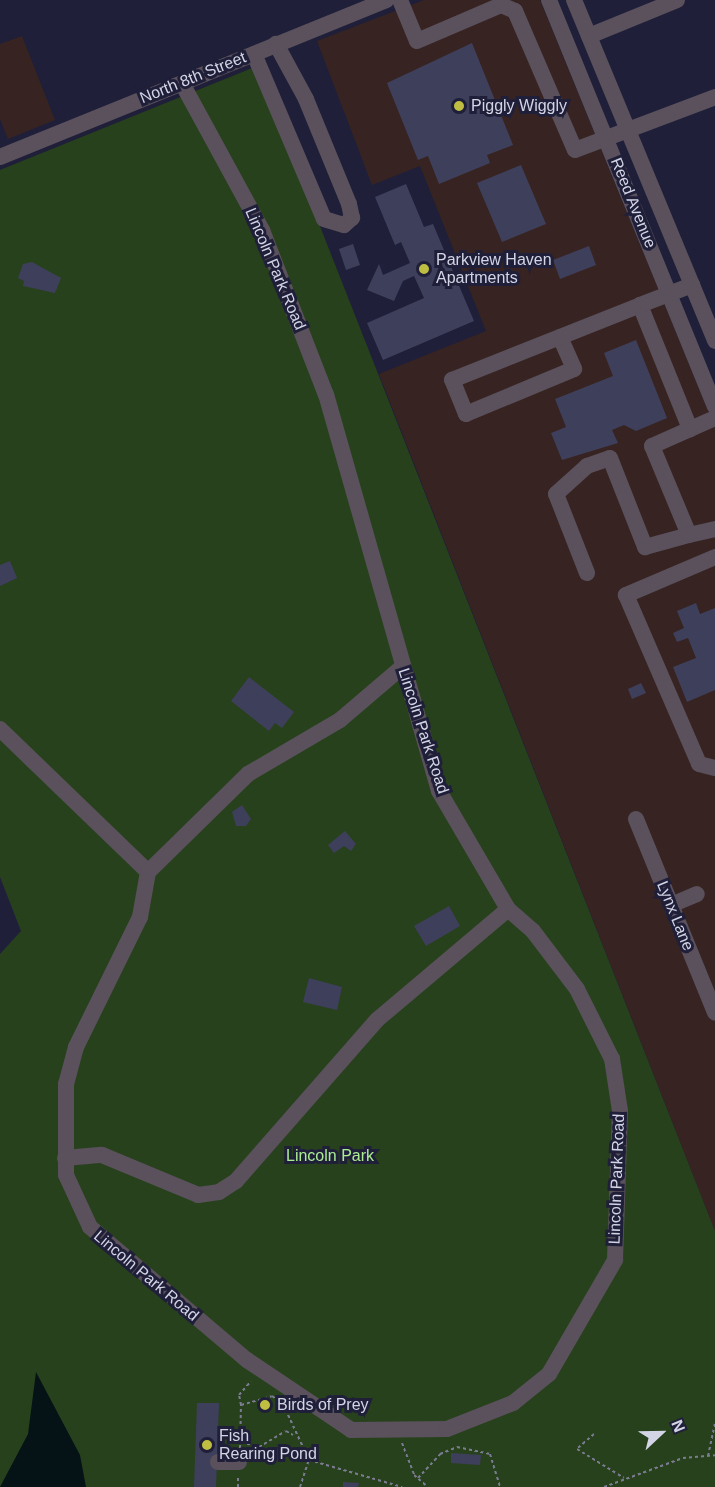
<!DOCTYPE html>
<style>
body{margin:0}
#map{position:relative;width:715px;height:1487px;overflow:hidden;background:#1f1f39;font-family:Helvetica,sans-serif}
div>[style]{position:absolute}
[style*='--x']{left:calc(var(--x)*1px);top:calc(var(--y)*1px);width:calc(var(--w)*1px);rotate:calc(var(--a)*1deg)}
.commercial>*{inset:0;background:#372422}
.green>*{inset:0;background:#28411d}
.water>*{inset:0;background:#051317}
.building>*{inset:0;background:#3e3f5b}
.path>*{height:2px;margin-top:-1px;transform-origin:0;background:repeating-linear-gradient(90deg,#7b7c91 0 3px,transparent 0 6px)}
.minor>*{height:16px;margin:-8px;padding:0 8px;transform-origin:8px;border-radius:8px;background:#5a515c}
.dots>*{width:16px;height:16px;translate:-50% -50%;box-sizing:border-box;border:3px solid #1f1f39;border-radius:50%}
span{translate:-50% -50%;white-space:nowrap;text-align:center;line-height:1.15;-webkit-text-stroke:6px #1f1f39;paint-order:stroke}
.street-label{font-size:16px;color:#d3d5e6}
.poi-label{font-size:16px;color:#d3d5e6}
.left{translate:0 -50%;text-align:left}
.park-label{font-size:16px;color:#abec92}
.north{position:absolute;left:631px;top:1403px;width:60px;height:60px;-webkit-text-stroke:4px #1f1f39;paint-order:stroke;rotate:68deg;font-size:16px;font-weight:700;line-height:24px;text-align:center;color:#d3d5e6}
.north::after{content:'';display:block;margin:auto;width:21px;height:27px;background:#d3d5e6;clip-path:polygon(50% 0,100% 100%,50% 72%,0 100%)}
</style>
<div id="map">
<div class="commercial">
<i style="clip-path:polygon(424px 0,540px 0,715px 428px,715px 1231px,379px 374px,486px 331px,420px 166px,372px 185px,317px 41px)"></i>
<i style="clip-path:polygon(22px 36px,55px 120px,8px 139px,0 119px,0 44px)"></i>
</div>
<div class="green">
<i style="clip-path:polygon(257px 66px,715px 1231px,715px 1487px,0 1487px,0 954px,21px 931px,0 877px,0 170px)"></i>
</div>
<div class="water">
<i style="clip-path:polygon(36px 1372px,80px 1455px,86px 1487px,0 1487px,28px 1434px)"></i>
</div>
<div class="building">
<i style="clip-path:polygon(472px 43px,513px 145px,487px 155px,490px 163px,439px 184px,428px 156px,418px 160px,387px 83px)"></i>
<i style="clip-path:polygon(521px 165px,546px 224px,502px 242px,477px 183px)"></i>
<i style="clip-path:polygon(406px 184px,424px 227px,433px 224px,474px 321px,383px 360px,367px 323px,424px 298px,414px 276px,403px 281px,394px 301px,367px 290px,379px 264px,383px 275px,410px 263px,401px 242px,395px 245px,375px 197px)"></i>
<i style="clip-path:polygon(353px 244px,360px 265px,346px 270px,339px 249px)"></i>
<i style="clip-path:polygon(589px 246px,596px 265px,560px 279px,553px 260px)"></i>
<i style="clip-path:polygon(32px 262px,61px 278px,55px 293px,23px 286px,24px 281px,18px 278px,23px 264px)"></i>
<i style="clip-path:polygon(636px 340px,667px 418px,636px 431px,624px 425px,612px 430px,618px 443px,562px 460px,551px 433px,566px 427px,555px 399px,613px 376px,604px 353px)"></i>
<i style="clip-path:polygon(10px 561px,17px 578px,0 586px,0 565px)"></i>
<i style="clip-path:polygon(696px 603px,700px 614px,715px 608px,715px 690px,687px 702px,673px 667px,696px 658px,688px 638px,677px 642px,673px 633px,684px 628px,677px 611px)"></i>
<i style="clip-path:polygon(249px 677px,294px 712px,282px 728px,275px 723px,269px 731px,231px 701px)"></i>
<i style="clip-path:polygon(641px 683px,646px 693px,632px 699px,628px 689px)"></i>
<i style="clip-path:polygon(242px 805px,251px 819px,246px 826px,236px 826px,232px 812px)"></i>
<i style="clip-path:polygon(345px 831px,356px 844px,351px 851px,344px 846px,334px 853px,328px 845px)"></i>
<i style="clip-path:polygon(449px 906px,460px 926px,426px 946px,414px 926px)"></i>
<i style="clip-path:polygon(309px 978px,342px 987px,337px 1010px,303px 1002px)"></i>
<i style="clip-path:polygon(197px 1403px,219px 1403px,216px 1487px,194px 1487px)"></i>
<i style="clip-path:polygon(451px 1453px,481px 1455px,480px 1465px,451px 1463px)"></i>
<i style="clip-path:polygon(343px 1482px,359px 1483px,358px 1487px,343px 1487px)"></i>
</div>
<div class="path">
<i style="--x:241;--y:1405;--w:10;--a:-101"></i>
<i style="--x:239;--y:1395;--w:18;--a:-49"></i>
<i style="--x:594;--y:1434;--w:23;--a:139"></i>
<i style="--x:577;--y:1449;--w:55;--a:31.7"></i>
<i style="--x:241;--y:1442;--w:19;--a:16"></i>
<i style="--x:259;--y:1447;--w:31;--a:-31"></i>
<i style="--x:286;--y:1431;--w:8;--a:30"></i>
<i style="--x:402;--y:1443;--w:34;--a:69"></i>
<i style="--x:414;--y:1475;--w:18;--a:41"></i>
<i style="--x:240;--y:1448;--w:43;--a:-88.7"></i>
<i style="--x:241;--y:1405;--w:32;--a:-16"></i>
<i style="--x:272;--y:1396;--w:14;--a:36"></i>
<i style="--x:283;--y:1404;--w:62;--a:65.1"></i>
<i style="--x:309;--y:1460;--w:97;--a:16.2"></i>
<i style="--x:708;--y:1456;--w:34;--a:-78"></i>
<i style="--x:418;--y:1478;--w:33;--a:-47"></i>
<i style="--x:440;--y:1454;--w:18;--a:-22"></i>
<i style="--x:457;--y:1447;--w:34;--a:12"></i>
<i style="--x:490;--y:1454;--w:34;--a:73"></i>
<i style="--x:238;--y:1487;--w:9;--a:-90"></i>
<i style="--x:300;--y:1487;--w:28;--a:-72"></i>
<i style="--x:604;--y:1487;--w:84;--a:-20.2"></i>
<i style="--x:683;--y:1458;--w:32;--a:-5"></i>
</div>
<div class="minor">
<i style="--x:400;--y:0;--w:44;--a:67.5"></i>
<i style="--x:417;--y:41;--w:91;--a:-23.2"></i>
<i style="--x:501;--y:5;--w:15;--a:23"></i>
<i style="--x:515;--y:11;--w:151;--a:66.7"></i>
<i style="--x:575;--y:150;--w:150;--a:-20.7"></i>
<i style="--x:549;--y:0;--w:439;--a:67.8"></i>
<i style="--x:574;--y:0;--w:369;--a:67.5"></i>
<i style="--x:589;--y:36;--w:95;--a:-22.2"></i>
<i style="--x:254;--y:54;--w:179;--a:67"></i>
<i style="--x:324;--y:219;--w:21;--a:17"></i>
<i style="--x:344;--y:225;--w:11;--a:-41"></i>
<i style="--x:352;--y:218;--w:14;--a:-102"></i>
<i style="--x:349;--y:204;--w:113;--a:-112.3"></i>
<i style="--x:306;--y:99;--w:63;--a:-118.6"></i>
<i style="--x:0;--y:157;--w:417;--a:-22.1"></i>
<i style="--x:640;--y:305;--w:134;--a:68"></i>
<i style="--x:560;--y:337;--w:35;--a:66"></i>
<i style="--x:574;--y:369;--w:117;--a:157.4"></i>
<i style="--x:466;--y:414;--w:37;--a:-112"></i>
<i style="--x:452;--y:380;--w:202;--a:-21.7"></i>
<i style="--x:640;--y:305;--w:56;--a:-21"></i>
<i style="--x:715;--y:418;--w:69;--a:156"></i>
<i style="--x:652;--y:446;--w:96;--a:67.4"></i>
<i style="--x:689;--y:535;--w:27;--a:-13"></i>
<i style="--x:715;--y:557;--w:97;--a:156.9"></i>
<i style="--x:626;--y:595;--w:184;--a:66.6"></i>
<i style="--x:699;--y:764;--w:16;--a:14"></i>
<i style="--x:587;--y:573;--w:85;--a:-111.4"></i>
<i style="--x:556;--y:494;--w:42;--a:-42.1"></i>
<i style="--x:587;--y:466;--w:24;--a:-19"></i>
<i style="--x:610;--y:458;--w:96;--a:68.5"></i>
<i style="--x:645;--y:547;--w:46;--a:-15.3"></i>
<i style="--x:0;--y:729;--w:206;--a:44"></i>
<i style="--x:148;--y:872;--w:46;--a:100.1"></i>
<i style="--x:140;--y:917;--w:145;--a:116.2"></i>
<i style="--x:76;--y:1047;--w:38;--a:105"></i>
<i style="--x:66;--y:1084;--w:91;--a:90"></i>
<i style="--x:66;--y:1175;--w:57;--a:65.2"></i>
<i style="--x:90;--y:1227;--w:206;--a:40.3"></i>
<i style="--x:247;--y:1360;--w:125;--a:33.9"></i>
<i style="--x:351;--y:1430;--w:96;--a:-0.6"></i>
<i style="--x:447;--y:1429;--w:71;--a:-21.5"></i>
<i style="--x:513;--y:1403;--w:46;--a:-38.9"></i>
<i style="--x:549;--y:1374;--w:132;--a:-59.9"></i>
<i style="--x:615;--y:1260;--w:149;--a:-88.1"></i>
<i style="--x:620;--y:1111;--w:53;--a:-98.7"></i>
<i style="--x:612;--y:1059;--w:78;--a:-116.6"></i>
<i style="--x:577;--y:989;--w:73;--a:-127.2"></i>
<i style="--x:533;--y:931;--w:33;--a:-139"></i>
<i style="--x:508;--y:909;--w:137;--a:-120.3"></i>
<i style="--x:439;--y:791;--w:412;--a:-105.9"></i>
<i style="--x:326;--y:395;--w:177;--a:-111.2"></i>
<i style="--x:262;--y:230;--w:167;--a:-118.6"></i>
<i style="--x:636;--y:819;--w:209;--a:67.8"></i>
<i style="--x:148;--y:872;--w:140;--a:-44.4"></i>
<i style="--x:248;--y:774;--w:107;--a:-30.4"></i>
<i style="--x:340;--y:720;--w:82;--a:-40.5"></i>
<i style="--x:671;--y:905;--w:28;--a:-23"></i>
<i style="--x:65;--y:1158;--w:37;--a:-5"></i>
<i style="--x:102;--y:1155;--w:104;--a:22.6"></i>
<i style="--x:198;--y:1195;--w:21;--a:-8"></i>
<i style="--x:219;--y:1192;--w:20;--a:-33"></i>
<i style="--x:236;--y:1181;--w:215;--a:-48.8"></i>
<i style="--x:378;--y:1019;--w:170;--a:-40.2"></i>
<i style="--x:218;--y:1462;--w:21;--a:0"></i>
</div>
<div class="dots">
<i style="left:459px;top:106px;background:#bfbe42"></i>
<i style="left:424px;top:269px;background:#bfbe42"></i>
<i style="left:265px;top:1405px;background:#bfbe42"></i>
<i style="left:207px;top:1445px;background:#bfbe42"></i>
</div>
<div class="street-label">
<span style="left:193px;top:78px;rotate:-22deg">North 8th Street</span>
<span style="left:633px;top:203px;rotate:68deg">Reed Avenue</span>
<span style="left:275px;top:269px;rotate:67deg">Lincoln Park Road</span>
<span style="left:423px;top:731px;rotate:72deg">Lincoln Park Road</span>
<span style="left:675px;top:916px;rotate:68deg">Lynx Lane</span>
<span style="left:617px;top:1179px;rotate:-88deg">Lincoln Park Road</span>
<span style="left:146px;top:1276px;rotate:40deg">Lincoln Park Road</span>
</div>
<div class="poi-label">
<span class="left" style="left:471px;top:106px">Piggly Wiggly</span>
<span class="left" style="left:436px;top:269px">Parkview Haven<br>Apartments</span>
<span class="left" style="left:277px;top:1405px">Birds of Prey</span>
<span class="left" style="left:219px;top:1445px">Fish<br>Rearing Pond</span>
</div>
<div class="park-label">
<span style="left:330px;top:1156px">Lincoln Park</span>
</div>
<div class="north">N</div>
</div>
